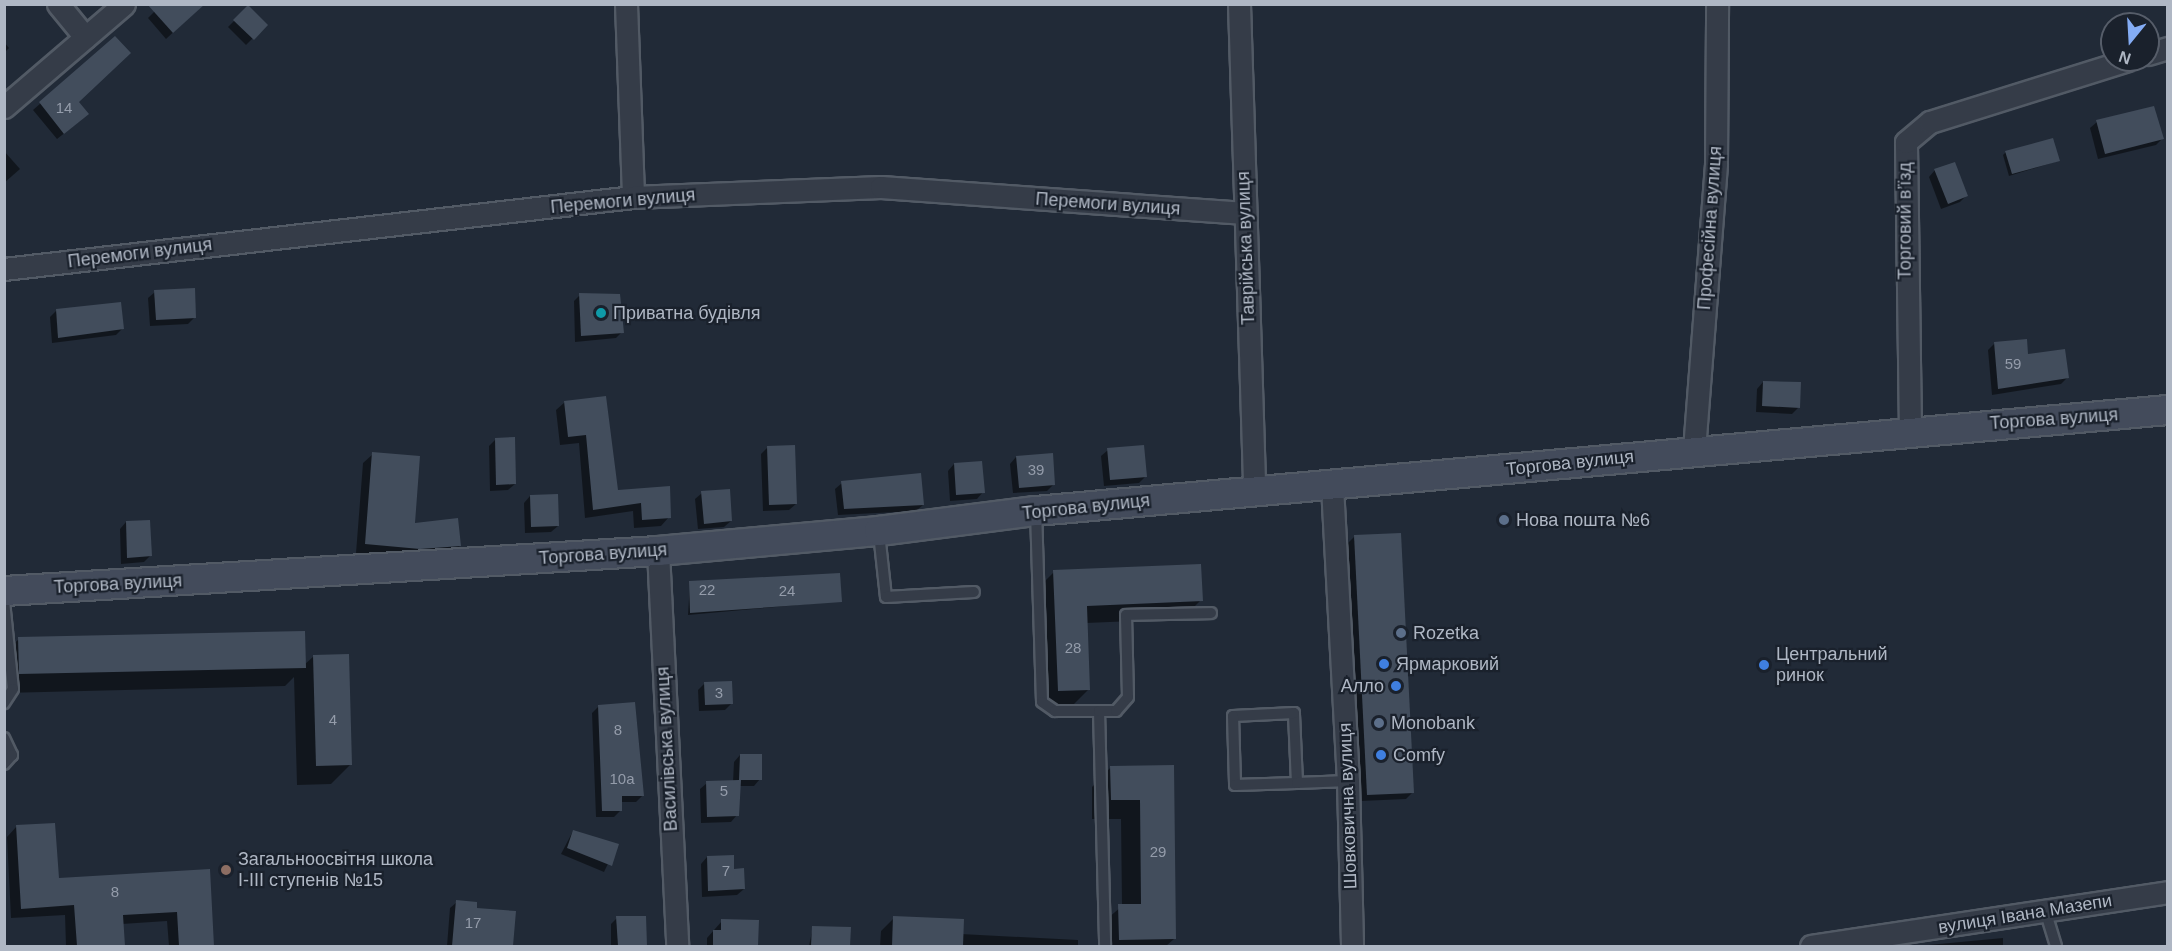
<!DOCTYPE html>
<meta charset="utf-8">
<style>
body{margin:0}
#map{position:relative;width:2172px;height:951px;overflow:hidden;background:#212a37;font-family:Helvetica,sans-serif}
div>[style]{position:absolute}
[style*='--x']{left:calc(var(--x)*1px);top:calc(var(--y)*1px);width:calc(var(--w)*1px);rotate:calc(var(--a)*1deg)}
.shadow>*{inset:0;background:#0007}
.building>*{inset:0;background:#424d5c}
.roads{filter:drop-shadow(2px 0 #525a65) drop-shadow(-2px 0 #525a65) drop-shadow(0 2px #525a65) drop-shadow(0 -2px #525a65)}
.lane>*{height:10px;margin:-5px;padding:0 5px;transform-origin:5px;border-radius:5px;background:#353c48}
.street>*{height:21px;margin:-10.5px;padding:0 10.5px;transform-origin:10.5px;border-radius:10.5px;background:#353c48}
.secondary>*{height:28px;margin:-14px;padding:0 14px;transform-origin:14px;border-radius:14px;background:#434b5b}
.dots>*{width:16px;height:16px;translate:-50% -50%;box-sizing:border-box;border:3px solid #1a212c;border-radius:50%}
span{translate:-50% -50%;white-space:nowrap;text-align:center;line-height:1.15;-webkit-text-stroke:4.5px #1a212c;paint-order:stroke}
.number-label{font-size:15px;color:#949caa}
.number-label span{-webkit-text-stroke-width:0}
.street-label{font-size:18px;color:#afb7c4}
.poi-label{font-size:18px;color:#afb7c4}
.left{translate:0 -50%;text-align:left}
.right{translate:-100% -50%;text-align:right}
.frame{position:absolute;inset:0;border:6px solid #afb7c4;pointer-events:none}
.north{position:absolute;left:2100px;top:12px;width:60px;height:60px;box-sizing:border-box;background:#1a212c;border:2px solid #565d69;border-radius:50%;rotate:198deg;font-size:16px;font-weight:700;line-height:24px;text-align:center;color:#afb7c4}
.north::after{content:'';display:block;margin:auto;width:21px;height:27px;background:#84acf4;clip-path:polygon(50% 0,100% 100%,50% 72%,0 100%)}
</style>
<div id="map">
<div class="shadow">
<i style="clip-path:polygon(162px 4px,195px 12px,166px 39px,148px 18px)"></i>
<i style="clip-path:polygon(248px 7px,266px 25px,246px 45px,228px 27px)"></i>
<i style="clip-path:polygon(115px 38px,77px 102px,81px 120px,57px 139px,33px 110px)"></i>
<i style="clip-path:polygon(4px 42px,9px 48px,4px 53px)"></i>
<i style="clip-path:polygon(2097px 122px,2162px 139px,2156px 145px,2098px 159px,2090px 128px)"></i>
<i style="clip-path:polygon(4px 151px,20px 169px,4px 183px)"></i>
<i style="clip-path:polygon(2006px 152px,2058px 161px,2009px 176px,2003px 155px)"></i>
<i style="clip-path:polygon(1935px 170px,1966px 196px,1960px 202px,1941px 209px,1929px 177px)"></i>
<i style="clip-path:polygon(155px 292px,195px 317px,188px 324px,150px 326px,148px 298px)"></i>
<i style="clip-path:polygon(580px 295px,622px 332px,616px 338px,575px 342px,574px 301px)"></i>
<i style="clip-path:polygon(57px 310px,122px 329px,116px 335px,52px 343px,50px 317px)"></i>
<i style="clip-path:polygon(1995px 343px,2027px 356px,2068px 377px,2061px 384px,1992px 395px,1988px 350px)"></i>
<i style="clip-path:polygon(1763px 382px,1799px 407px,1792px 414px,1756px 412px,1757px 389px)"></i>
<i style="clip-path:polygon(604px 398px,616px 492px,669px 487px,669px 517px,661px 526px,634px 528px,633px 511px,585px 518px,579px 443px,560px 445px,556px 410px,565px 402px)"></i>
<i style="clip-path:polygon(496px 439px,515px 484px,508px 490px,490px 491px,489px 446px)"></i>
<i style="clip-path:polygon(767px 448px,796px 504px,789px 510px,763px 511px,761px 454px)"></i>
<i style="clip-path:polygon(1108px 450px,1145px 477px,1139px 483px,1104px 486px,1101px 456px)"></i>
<i style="clip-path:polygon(373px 454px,413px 524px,460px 546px,450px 555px,410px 558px,356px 553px,363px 463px)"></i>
<i style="clip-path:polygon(1016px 457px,1054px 484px,1047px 491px,1013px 493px,1010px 464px)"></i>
<i style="clip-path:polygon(954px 464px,983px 492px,977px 499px,950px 501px,948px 471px)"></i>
<i style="clip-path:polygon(842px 483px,923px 505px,916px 511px,838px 515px,835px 489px)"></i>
<i style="clip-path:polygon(702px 493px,731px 521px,724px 527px,698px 529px,695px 499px)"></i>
<i style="clip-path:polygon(530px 496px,558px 526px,551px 532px,525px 533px,524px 503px)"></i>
<i style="clip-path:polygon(126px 522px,151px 555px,144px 562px,121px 564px,120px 529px)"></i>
<i style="clip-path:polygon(1354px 537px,1413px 792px,1406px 799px,1361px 801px,1348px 543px)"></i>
<i style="clip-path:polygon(1054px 572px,1201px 600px,1182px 619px,1086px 623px,1089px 689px,1070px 708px,1040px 709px,1035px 591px)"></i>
<i style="clip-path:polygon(690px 583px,841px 601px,688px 615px)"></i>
<i style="clip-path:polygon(19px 639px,304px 665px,314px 656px,350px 765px,331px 784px,297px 785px,294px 677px,285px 686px,4px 693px,4px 653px)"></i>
<i style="clip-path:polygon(705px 683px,732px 703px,725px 710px,699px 711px,698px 690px)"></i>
<i style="clip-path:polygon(599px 706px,643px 795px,636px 802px,620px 802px,621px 810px,614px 817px,596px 817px,592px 713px)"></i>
<i style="clip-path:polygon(740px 755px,760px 779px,754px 786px,739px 786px,737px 815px,731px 822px,701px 823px,700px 789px,707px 783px,733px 782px,734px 762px)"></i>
<i style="clip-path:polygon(1111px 767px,1172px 767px,1174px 939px,1166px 946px,1100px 946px,1100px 925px,1122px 906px,1121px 819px,1092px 819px,1092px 787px)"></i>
<i style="clip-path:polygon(17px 826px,57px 879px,208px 870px,213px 946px,169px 946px,167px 921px,122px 924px,124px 946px,66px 946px,65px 915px,11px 918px,7px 837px)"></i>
<i style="clip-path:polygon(573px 831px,617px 845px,604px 872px,561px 854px)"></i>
<i style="clip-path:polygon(707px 857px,733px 870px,744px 889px,737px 895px,702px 897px,701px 864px)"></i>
<i style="clip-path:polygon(457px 902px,475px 909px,514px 912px,511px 946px,447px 946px,450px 908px)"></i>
<i style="clip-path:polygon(645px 917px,645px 946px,611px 946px,611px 924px,617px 918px)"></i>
<i style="clip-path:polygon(894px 918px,961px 934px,1078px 940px,1078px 946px,880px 946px,881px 931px)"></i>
<i style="clip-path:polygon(722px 921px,757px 946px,707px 946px,707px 938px)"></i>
<i style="clip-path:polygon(813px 927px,850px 929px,849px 946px,809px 946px)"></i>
<i style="clip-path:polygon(2003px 938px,2003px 946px,1918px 946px)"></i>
</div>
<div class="building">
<i style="clip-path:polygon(147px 4px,205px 4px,173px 33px)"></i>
<i style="clip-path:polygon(248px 5px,268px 25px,254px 40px,233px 20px)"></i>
<i style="clip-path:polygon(115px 36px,131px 53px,79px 102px,89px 114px,64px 134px,39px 102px)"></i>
<i style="clip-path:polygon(2154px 106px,2164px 139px,2105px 154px,2096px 120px)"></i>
<i style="clip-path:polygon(2053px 138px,2060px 161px,2012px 174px,2005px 151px)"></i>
<i style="clip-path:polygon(1955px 162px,1968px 196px,1948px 204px,1934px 169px)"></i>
<i style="clip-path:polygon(195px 288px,196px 318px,156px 320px,154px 290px)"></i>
<i style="clip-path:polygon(579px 293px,620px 294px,624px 333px,581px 336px)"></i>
<i style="clip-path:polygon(121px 302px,124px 329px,58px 338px,56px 309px)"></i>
<i style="clip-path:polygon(2027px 339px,2028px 354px,2065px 349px,2069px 378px,1998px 389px,1994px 342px)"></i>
<i style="clip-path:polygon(1763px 381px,1801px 382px,1800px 408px,1762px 406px)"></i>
<i style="clip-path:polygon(606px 396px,618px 490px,670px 486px,671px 518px,642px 520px,641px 503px,593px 510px,586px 435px,568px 437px,564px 401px)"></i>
<i style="clip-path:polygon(515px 437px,516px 484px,496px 485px,495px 438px)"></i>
<i style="clip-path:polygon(795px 445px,797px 504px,769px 505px,767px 446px)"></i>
<i style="clip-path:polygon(1144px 445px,1147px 477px,1110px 480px,1107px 448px)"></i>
<i style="clip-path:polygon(372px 452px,420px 456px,415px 523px,458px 518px,461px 546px,420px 549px,365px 544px)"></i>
<i style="clip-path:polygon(1053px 453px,1055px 485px,1019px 488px,1016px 456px)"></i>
<i style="clip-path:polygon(982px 461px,985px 493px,956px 495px,954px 463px)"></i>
<i style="clip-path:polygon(921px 473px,924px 505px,844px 509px,841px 481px)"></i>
<i style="clip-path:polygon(730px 489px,732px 521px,704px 524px,701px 491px)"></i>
<i style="clip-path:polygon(558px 494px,559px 526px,531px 527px,530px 495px)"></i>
<i style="clip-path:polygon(150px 520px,152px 556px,127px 558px,126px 521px)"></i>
<i style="clip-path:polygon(1401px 533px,1414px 793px,1367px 795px,1354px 535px)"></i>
<i style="clip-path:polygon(1201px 564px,1203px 601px,1087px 606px,1090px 690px,1058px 691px,1053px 570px)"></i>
<i style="clip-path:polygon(840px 573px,842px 602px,690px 613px,689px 581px)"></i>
<i style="clip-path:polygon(305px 631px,306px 668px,19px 674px,18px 637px)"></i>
<i style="clip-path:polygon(349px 654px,352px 765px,316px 766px,313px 655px)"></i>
<i style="clip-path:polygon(732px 681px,733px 704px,705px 705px,704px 682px)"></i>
<i style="clip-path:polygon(635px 702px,644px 796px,622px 796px,622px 811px,602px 811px,598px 705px)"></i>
<i style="clip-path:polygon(740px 754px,762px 754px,762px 780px,741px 780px,739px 816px,707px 817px,706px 781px,739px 780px)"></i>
<i style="clip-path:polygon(1174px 765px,1176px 939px,1119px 940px,1118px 904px,1141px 904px,1140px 800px,1111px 800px,1110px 766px)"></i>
<i style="clip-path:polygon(55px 823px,59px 878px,210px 869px,214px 946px,179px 946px,177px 912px,123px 915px,125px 946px,77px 946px,74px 905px,21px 909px,16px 825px)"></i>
<i style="clip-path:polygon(573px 830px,619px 844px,612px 866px,567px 848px)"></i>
<i style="clip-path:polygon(734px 855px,734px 869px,744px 868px,745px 889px,708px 891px,707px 856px)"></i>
<i style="clip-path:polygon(456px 900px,477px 902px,477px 908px,516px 911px,513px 946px,452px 946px)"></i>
<i style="clip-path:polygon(616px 916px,646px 916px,647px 946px,618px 946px)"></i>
<i style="clip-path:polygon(893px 916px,964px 919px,963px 946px,892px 946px)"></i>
<i style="clip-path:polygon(721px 919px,759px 920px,758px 946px,713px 946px,713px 930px,721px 930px)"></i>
<i style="clip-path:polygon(812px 926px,851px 927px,850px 946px,811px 946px)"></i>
</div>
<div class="roads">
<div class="lane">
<i style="--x:1036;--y:511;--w:191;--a:88.2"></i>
<i style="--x:1042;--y:702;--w:16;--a:35"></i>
<i style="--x:1055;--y:711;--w:44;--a:0"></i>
<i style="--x:1099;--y:711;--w:235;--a:88.5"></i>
<i style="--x:879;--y:533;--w:64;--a:83.8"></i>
<i style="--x:886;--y:597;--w:88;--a:-3.3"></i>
<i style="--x:4;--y:601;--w:88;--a:84.2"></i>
<i style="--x:13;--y:689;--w:17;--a:123"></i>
<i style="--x:1099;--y:711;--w:17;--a:0"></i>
<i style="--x:1116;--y:711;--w:18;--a:-49"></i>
<i style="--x:1128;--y:697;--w:82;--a:-91.4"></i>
<i style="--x:1126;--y:615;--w:85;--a:-1.3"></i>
<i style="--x:4;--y:738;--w:19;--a:65"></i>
<i style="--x:12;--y:755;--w:12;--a:132"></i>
<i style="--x:1297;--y:783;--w:70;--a:-92.5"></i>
<i style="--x:1294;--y:713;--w:61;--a:177.2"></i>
<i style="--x:1233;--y:716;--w:69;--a:88.3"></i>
<i style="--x:1235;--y:785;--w:62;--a:-1.8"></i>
<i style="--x:1297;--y:783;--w:51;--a:-2.2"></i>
<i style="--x:2045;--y:910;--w:38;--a:73"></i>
</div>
<div class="street">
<i style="--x:58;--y:4;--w:43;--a:50.7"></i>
<i style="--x:626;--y:4;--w:193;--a:87.9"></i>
<i style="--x:1239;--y:4;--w:487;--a:88.2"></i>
<i style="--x:2148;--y:54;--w:21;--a:-17"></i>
<i style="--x:4;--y:107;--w:158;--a:-40.6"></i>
<i style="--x:4;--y:269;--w:633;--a:-6.53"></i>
<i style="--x:633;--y:197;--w:248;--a:-2.3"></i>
<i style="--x:881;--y:187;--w:365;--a:4.1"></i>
<i style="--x:1910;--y:431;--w:289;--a:-90.8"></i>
<i style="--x:1906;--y:142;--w:31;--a:-40"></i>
<i style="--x:1930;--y:122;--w:207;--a:-17.4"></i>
<i style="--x:1694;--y:450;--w:288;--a:-85.6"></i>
<i style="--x:1716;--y:163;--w:159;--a:-89.6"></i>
<i style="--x:1332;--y:486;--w:295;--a:86.9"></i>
<i style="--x:1348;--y:781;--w:165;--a:88.6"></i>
<i style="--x:658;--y:551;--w:395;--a:87.2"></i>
<i style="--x:1811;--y:946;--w:361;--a:-8.6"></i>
</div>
<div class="secondary">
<i style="--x:4;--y:591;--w:655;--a:-3.5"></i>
<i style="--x:658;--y:551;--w:222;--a:-5.2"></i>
<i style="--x:879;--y:531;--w:158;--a:-7.3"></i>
<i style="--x:1036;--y:511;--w:1136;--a:-5.1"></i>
</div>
</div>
<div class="dots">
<i style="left:601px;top:313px;background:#0f9aa8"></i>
<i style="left:1504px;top:520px;background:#5c6f8a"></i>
<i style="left:1401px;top:633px;background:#5c6f8a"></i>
<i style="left:1384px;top:664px;background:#3f7fe0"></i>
<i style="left:1764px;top:665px;background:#3f7fe0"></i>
<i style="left:1396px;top:686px;background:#3f7fe0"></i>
<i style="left:1379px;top:723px;background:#5c6f8a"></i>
<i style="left:1381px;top:755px;background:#3f7fe0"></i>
<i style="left:226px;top:870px;background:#8d6e63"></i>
</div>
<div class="number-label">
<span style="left:64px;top:108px">14</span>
<span style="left:2013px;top:364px">59</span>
<span style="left:1036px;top:470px">39</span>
<span style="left:707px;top:590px">22</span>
<span style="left:787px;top:591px">24</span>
<span style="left:1073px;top:648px">28</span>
<span style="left:719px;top:693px">3</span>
<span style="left:333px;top:720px">4</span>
<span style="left:618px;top:730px">8</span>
<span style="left:622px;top:779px">10а</span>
<span style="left:724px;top:791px">5</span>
<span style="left:1158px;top:852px">29</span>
<span style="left:726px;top:871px">7</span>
<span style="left:115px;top:892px">8</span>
<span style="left:473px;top:923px">17</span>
</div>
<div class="street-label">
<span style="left:623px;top:201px;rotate:-5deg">Перемоги вулиця</span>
<span style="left:1108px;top:204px;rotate:4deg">Перемоги вулиця</span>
<span style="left:1905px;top:221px;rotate:-90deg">Торговий в’їзд</span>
<span style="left:1710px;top:228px;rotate:-86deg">Професійна вулиця</span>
<span style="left:1246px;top:248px;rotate:-92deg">Таврійська вулиця</span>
<span style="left:140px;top:253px;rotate:-7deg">Перемоги вулиця</span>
<span style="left:2054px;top:419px;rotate:-4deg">Торгова вулиця</span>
<span style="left:1570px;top:463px;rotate:-6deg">Торгова вулиця</span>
<span style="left:1086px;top:507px;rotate:-6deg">Торгова вулиця</span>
<span style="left:603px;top:554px;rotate:-4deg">Торгова вулиця</span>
<span style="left:118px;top:584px;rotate:-3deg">Торгова вулиця</span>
<span style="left:667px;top:749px;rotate:-93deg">Василівська вулиця</span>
<span style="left:1348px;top:806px;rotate:-92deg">Шовковична вулиця</span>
<span style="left:2025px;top:914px;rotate:-9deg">вулиця Івана Мазепи</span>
</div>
<div class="poi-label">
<span class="left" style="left:613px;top:313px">Приватна будівля</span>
<span class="left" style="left:1516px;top:520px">Нова пошта №6</span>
<span class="left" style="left:1413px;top:633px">Rozetka</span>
<span class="left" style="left:1776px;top:665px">Центральний<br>ринок</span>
<span class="left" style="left:1396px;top:664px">Ярмарковий</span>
<span class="right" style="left:1384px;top:686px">Алло</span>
<span class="left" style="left:1391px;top:723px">Monobank</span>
<span class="left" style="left:1393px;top:755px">Comfy</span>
<span class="left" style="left:238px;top:870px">Загальноосвітня школа<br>І-ІІІ ступенів №15</span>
</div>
<div class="frame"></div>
<div class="north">N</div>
</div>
